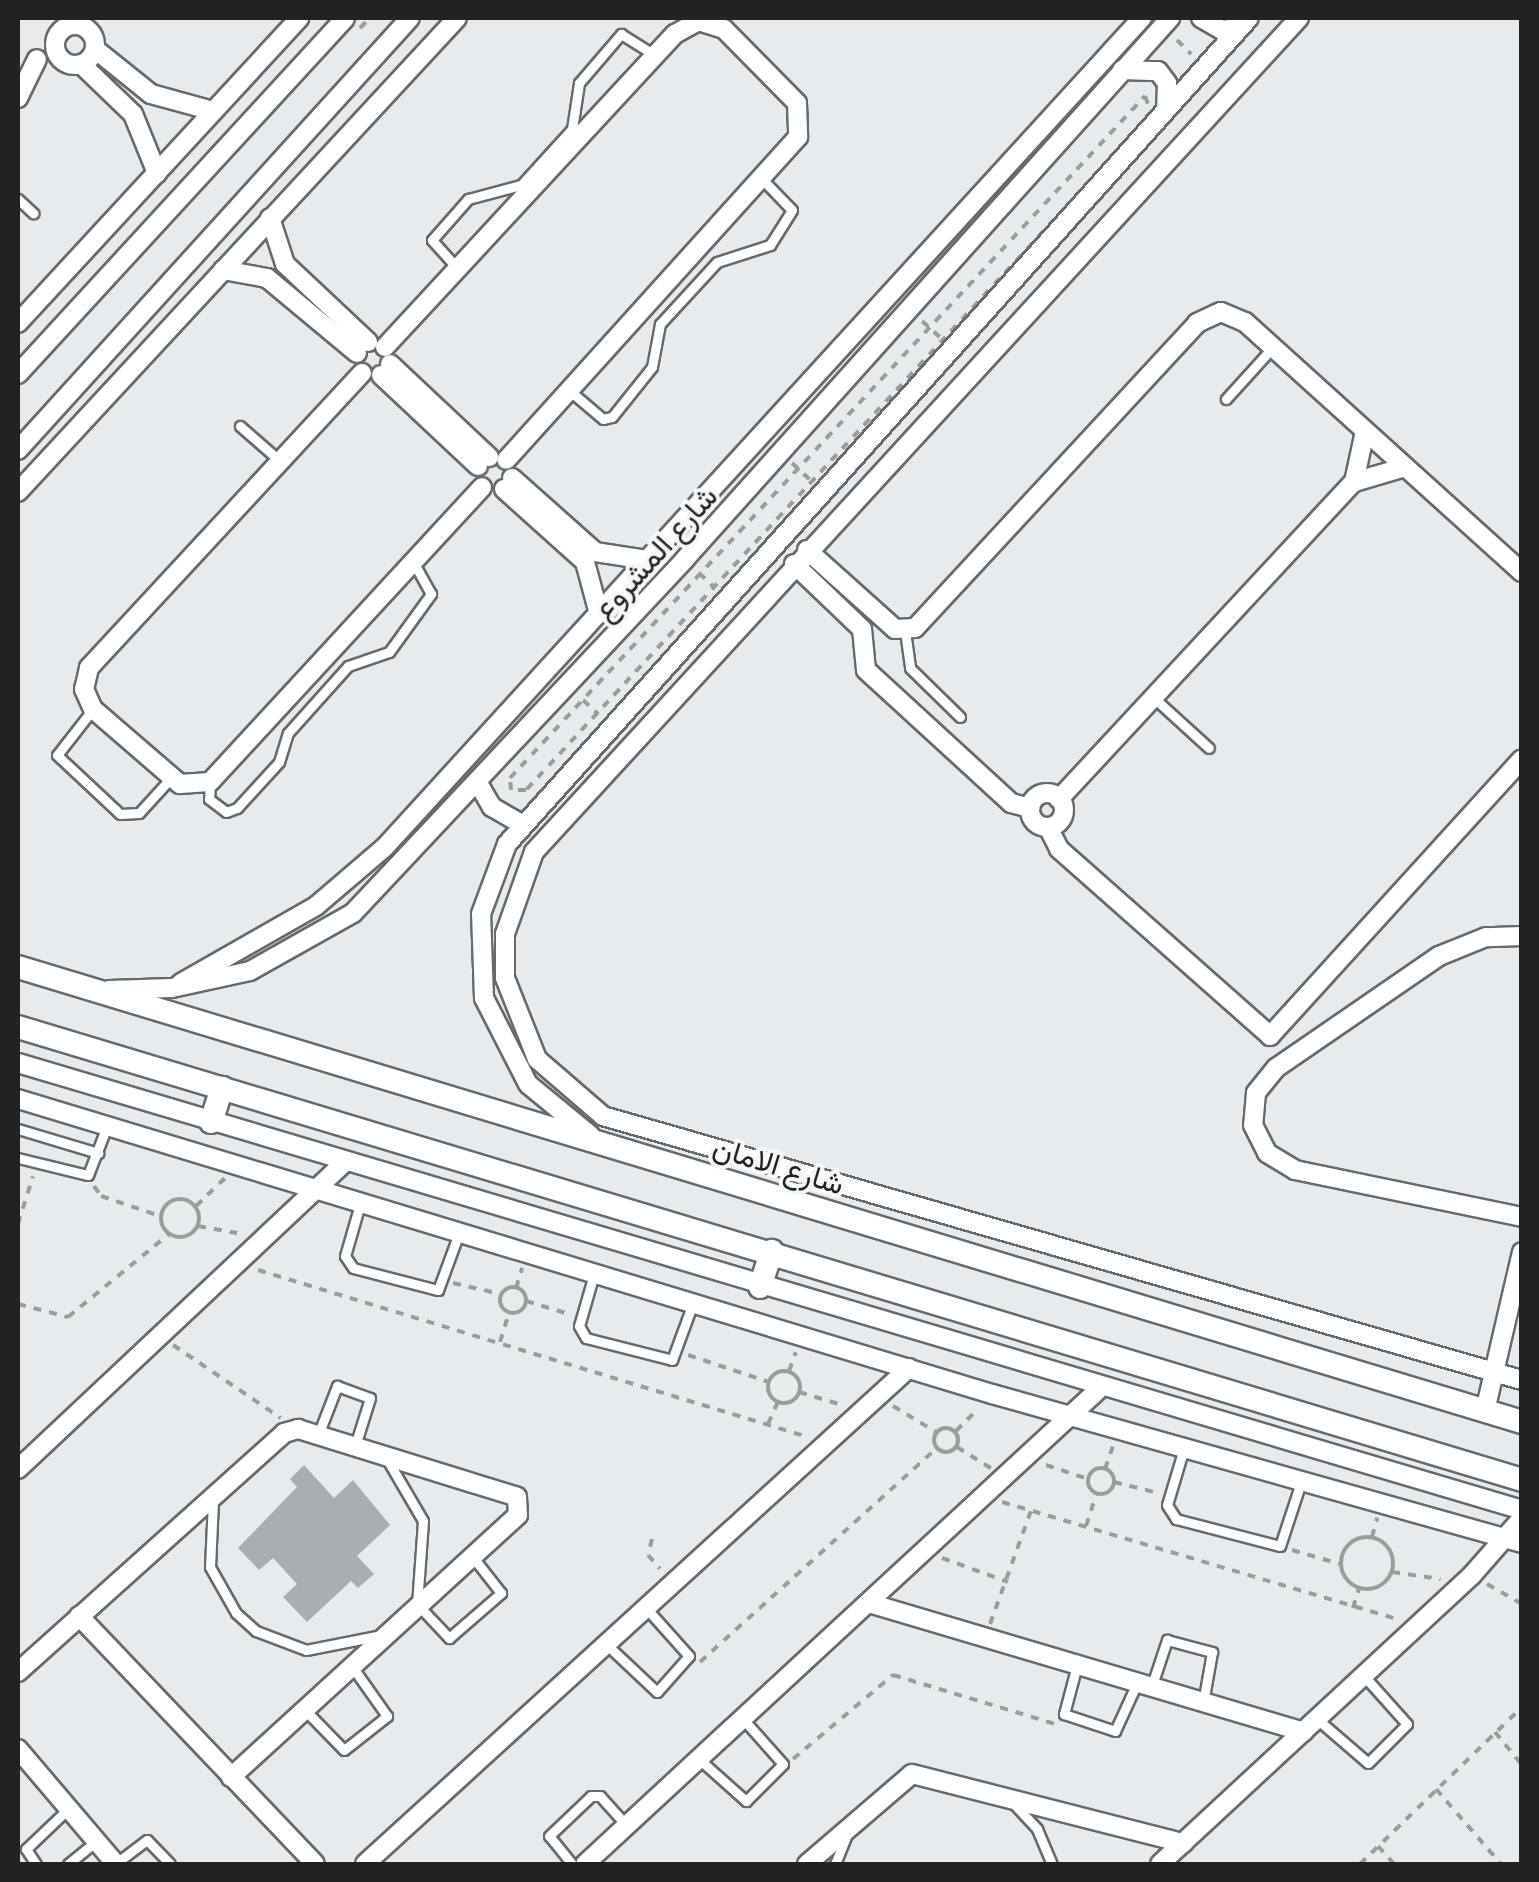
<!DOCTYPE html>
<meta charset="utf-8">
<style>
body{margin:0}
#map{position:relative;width:1539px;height:1882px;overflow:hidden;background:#e7ebed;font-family:"Exo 2",Vazirmatn,sans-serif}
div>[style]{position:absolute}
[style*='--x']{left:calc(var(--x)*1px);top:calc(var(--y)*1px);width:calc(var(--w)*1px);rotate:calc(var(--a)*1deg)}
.building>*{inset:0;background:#aaaeb0}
.path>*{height:4px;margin-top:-2px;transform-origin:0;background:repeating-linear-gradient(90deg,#9a9d9e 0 8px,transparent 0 16px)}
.path>.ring{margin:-2px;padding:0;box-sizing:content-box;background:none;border:4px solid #9a9d9e;border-radius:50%}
.roads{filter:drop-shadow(2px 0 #676a6c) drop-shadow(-2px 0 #676a6c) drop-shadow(0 2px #676a6c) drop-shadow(0 -2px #676a6c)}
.service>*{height:9px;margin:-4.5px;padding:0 4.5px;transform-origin:4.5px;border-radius:4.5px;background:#fff}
.minor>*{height:18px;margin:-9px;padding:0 9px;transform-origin:9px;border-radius:9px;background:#fff}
.minor>.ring{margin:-9px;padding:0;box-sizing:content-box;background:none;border:18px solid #fff;border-radius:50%}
.tertiary>*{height:22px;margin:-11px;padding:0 11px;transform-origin:11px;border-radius:11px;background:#fff}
span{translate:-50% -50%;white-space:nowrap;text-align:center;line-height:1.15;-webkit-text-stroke:8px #f4f8fa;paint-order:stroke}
.street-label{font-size:30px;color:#212223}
.frame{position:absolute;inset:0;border:20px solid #212223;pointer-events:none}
</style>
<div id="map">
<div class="building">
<i style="clip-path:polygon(304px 1465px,334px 1498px,353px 1480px,390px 1525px,357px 1556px,374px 1574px,358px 1588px,351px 1581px,307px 1622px,283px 1597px,297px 1584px,273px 1558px,259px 1570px,238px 1548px,297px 1487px,290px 1479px)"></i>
</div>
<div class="path">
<i style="--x:360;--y:28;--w:14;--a:-45"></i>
<i style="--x:1177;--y:40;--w:20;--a:45"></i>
<i style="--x:1145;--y:96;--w:19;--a:69"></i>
<i style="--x:1152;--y:114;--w:921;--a:132.8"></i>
<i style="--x:526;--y:790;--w:15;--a:180"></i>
<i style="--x:511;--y:790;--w:12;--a:-95"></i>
<i style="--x:510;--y:778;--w:932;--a:-47.04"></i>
<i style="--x:922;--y:321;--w:25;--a:42"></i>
<i style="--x:792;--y:463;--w:26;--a:43"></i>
<i style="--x:699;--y:573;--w:21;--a:43"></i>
<i style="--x:583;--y:700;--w:21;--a:43"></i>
<i style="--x:94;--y:1186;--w:12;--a:55"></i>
<i style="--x:101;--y:1196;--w:62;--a:18.7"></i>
<i class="ring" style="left:161px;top:1199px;width:34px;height:34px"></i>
<i style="--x:196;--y:1206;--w:40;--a:-44"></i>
<i style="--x:18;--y:1224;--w:50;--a:-72.6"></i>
<i style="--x:198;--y:1226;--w:45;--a:10.3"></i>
<i style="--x:258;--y:1270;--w:575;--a:16.89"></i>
<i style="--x:453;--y:1283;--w:49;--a:12.9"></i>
<i class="ring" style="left:500px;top:1287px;width:22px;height:22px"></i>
<i style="--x:516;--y:1288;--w:21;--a:-73"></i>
<i style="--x:526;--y:1301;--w:45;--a:16.8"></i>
<i style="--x:18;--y:1304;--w:52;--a:14.6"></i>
<i style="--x:68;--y:1317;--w:131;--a:-39.4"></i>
<i style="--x:500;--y:1342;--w:30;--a:-73"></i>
<i style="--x:173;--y:1345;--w:130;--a:34.1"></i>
<i style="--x:688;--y:1355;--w:85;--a:18.4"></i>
<i style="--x:789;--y:1371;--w:20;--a:-70"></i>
<i class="ring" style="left:768px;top:1371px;width:28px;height:28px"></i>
<i style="--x:799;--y:1392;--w:45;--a:16.8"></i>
<i style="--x:893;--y:1406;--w:50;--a:31.2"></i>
<i style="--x:768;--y:1424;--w:24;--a:-66"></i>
<i class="ring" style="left:934px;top:1428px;width:20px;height:20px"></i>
<i style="--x:956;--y:1431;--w:30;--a:-45"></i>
<i style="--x:957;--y:1447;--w:40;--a:32"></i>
<i style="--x:1046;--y:1465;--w:44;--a:18.4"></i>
<i class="ring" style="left:1088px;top:1468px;width:22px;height:22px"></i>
<i style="--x:1105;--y:1469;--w:24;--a:-71"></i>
<i style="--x:1114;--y:1482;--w:45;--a:14"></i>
<i style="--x:1002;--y:1502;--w:415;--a:16.5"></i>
<i style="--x:1086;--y:1526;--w:35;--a:-72"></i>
<i class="ring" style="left:1341px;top:1537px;width:48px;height:48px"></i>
<i style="--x:1372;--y:1537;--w:20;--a:-75"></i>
<i style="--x:652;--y:1539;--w:16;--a:104"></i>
<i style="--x:648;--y:1555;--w:18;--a:49"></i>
<i style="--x:1292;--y:1550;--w:50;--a:16.3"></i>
<i style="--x:942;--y:1558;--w:70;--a:20"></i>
<i style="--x:1392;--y:1572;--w:49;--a:8.1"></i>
<i style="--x:1487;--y:1584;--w:40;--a:29.7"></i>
<i style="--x:1353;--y:1608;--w:21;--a:-73"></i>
<i style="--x:990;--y:1624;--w:120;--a:-70.1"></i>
<i style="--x:700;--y:1662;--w:319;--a:-42.1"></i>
<i style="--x:1495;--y:1732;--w:43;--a:50.7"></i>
<i style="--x:793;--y:1759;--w:131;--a:-40"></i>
<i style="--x:893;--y:1675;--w:169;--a:16.8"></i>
<i style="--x:1436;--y:1789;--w:99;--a:49.1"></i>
<i style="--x:1378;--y:1846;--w:24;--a:48"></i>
<i style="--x:1360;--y:1864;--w:226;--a:-44.1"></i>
</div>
<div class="roads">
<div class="service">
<i style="--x:18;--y:199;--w:21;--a:43"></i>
<i style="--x:458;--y:269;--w:39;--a:-132"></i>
<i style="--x:432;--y:240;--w:55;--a:-48.7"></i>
<i style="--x:468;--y:199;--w:55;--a:-14.8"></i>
<i style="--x:521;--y:185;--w:76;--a:-47.7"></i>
<i style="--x:572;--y:129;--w:47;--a:-81.3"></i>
<i style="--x:579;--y:83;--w:65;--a:-49.4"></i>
<i style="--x:621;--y:34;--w:40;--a:32"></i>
<i style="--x:570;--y:391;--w:43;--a:40.3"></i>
<i style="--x:603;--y:419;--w:9;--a:-13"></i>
<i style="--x:612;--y:417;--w:64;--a:-51.3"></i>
<i style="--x:652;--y:367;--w:44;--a:-79.5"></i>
<i style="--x:660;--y:324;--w:84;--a:-47.4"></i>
<i style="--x:717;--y:262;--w:56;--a:-17.8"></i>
<i style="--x:770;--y:245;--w:41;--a:-57.8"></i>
<i style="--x:792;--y:210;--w:42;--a:-134"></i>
<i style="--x:1226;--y:399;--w:70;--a:-47.9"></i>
<i style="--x:240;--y:426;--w:53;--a:41.2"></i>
<i style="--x:905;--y:631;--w:37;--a:82"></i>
<i style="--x:910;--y:668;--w:70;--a:44.4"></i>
<i style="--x:1154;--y:698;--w:74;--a:42.3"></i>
<i style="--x:93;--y:709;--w:58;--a:128"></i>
<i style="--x:57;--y:755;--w:86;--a:43.1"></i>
<i style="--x:120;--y:814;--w:19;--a:-3"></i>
<i style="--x:139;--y:813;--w:47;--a:-47.6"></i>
<i style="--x:210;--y:782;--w:17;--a:93"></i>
<i style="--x:209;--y:799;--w:21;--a:37"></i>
<i style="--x:226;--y:812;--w:12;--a:-20"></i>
<i style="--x:237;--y:808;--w:62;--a:-47.6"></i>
<i style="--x:279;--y:762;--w:30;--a:-73"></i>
<i style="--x:288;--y:733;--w:90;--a:-48.2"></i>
<i style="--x:348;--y:666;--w:43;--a:-18.9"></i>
<i style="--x:389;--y:652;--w:72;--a:-54.1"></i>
<i style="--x:431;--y:594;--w:35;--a:-119"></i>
<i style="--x:18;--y:1129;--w:84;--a:16.7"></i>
<i style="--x:18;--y:1158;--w:72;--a:13.7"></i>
<i style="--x:88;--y:1175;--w:53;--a:-68.8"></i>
<i style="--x:360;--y:1204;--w:54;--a:106.1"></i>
<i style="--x:345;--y:1256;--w:14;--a:56"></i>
<i style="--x:353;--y:1268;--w:88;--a:14.5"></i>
<i style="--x:438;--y:1290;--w:61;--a:-69.8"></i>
<i style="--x:594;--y:1274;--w:54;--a:106.1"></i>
<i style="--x:579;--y:1326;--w:14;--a:60"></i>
<i style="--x:586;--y:1338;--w:89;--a:14.3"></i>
<i style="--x:672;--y:1360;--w:61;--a:-69.8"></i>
<i style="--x:318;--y:1435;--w:53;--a:-68.8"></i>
<i style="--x:337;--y:1386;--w:35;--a:20"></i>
<i style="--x:370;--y:1398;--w:50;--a:107.4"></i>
<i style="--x:1184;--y:1448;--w:59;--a:106.6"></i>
<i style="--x:1167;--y:1505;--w:17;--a:57"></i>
<i style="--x:1176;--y:1519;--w:107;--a:14.6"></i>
<i style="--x:1280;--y:1546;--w:67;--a:-71.8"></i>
<i style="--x:388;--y:1461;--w:69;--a:59.7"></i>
<i style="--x:423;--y:1521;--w:83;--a:94.1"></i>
<i style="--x:417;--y:1604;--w:47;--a:46.7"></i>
<i style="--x:449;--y:1638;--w:69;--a:-40.9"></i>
<i style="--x:501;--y:1593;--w:47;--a:-128.1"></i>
<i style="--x:213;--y:1501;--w:66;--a:92.6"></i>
<i style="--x:210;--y:1567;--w:53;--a:60.5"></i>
<i style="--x:236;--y:1613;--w:27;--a:42"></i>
<i style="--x:256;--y:1631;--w:53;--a:20.8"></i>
<i style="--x:306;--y:1650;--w:72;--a:-11.2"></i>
<i style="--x:606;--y:1644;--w:70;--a:43.3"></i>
<i style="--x:657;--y:1692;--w:48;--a:-48.4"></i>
<i style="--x:689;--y:1656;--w:64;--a:-131.9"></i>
<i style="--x:1077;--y:1665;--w:51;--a:104.9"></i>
<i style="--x:1064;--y:1714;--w:54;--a:18.4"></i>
<i style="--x:1115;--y:1731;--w:53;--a:-65.4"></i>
<i style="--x:1151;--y:1688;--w:51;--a:-71.6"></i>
<i style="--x:1167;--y:1640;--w:47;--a:14.9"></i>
<i style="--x:1212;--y:1652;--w:52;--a:100"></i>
<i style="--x:304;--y:1709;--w:57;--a:45.7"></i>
<i style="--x:344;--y:1750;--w:55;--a:-38.3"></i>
<i style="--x:387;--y:1716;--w:62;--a:-125.2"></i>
<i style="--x:1317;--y:1719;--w:67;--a:40.8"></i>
<i style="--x:1368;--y:1763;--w:55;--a:-45"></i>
<i style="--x:1407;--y:1724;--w:64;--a:-131.9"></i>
<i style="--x:700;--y:1760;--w:62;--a:41.7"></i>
<i style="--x:746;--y:1801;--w:52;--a:-45"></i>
<i style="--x:783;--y:1764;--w:59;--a:-131.6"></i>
<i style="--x:1014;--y:1804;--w:34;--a:47"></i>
<i style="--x:1037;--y:1829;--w:38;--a:67"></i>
<i style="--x:36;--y:1864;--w:18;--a:-124"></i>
<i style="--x:26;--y:1849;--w:58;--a:-43.6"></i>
<i style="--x:68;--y:1864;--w:36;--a:-39"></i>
<i style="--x:115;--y:1864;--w:40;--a:-37"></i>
<i style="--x:147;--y:1840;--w:33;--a:46"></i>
<i style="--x:572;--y:1864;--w:36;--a:-129"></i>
<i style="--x:549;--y:1836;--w:58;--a:-43.6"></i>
<i style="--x:591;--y:1796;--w:9;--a:0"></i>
<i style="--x:600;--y:1796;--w:40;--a:48"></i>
<i style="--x:835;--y:1864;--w:31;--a:-68"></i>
</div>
<div class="minor">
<i style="--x:1201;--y:18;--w:24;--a:30"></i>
<i style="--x:1222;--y:30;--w:17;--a:-7"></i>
<i style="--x:1299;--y:18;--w:1132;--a:132.53"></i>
<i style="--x:534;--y:852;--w:87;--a:109.5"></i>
<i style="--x:505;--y:934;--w:44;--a:90"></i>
<i style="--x:505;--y:978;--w:87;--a:68.4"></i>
<i style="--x:537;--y:1059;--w:87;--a:40.8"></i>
<i style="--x:603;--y:1116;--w:956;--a:16.03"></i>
<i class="ring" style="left:55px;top:25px;width:22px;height:22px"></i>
<i style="--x:95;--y:49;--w:72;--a:38.8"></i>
<i style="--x:151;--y:94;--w:64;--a:15.3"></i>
<i style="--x:81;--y:64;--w:72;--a:43.9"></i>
<i style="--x:133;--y:114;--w:64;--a:67.9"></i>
<i style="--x:1122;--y:70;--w:36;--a:2"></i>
<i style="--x:1158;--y:71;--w:15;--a:53"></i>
<i style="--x:1167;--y:83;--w:23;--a:92"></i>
<i style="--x:18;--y:98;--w:43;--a:-64"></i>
<i style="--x:270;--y:218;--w:48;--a:71.9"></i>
<i style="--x:285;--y:264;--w:114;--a:43.2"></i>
<i style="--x:223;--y:270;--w:45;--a:10.3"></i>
<i style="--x:267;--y:278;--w:117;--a:39.8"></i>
<i style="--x:18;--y:323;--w:415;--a:-47.3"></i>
<i style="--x:385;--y:347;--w:427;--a:-47.2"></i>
<i style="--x:675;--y:34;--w:26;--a:-29"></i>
<i style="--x:698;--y:21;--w:27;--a:17"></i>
<i style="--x:724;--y:29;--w:104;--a:45.4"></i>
<i style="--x:797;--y:103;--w:34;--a:88"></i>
<i style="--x:798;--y:137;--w:435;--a:132.1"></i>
<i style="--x:390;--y:364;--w:136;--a:43.2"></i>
<i style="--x:362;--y:373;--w:402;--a:132.8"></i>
<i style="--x:89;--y:668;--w:22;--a:103"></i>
<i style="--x:84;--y:689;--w:22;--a:66"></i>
<i style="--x:93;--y:709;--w:115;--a:40.8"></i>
<i style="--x:180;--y:784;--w:30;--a:-4"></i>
<i style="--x:210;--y:782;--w:401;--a:-47.3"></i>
<i style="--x:18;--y:374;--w:483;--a:-47.4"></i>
<i style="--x:381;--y:375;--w:133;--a:43.2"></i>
<i style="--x:18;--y:450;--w:583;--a:-47.78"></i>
<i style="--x:512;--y:478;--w:111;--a:41.7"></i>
<i style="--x:595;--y:552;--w:54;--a:8.6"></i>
<i style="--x:1354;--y:482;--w:53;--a:-16.4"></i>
<i style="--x:504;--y:489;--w:109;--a:42"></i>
<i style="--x:585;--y:562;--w:54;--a:74.9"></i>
<i style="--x:18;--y:492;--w:646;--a:-47.2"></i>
<i style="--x:807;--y:550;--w:118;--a:41.9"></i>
<i style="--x:895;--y:629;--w:20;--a:-3"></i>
<i style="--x:915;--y:628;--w:415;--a:-47.2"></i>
<i style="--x:1197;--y:323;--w:26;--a:-25"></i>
<i style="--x:1221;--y:312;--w:26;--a:23"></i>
<i style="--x:1245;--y:322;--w:373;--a:42.1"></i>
<i style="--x:794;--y:564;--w:94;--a:43.7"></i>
<i style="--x:862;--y:629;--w:41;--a:84.4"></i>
<i style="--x:866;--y:670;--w:197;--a:42.5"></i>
<i style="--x:1011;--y:803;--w:20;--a:15"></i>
<i style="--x:478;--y:783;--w:28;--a:60"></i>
<i style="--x:492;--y:807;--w:34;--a:30"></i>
<i class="ring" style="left:1030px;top:793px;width:16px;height:16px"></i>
<i style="--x:1059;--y:799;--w:433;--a:-47.1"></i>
<i style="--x:1354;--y:482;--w:52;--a:-77.8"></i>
<i style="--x:1048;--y:827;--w:25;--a:63"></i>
<i style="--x:1059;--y:849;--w:282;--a:41.5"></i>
<i style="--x:1270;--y:1036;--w:374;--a:-47.7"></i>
<i style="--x:1522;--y:936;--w:36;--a:178"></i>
<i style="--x:1486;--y:937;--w:51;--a:158"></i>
<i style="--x:1439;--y:956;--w:198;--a:145.5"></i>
<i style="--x:1276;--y:1068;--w:32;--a:129"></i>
<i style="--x:1256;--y:1093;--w:32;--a:95"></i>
<i style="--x:1253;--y:1125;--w:31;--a:63"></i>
<i style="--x:1267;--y:1153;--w:33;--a:31"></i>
<i style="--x:1295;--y:1170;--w:232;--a:11.7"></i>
<i style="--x:181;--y:983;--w:155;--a:-29.7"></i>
<i style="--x:316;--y:906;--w:89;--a:-40.5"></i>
<i style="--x:384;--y:848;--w:1124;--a:-47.6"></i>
<i style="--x:109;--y:990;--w:63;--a:-1.8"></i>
<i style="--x:172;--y:988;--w:80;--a:-12.3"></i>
<i style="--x:250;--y:971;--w:118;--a:-29.4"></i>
<i style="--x:353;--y:913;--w:485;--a:-46.8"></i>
<i style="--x:685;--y:559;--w:727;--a:-48.12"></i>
<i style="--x:18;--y:1063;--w:1569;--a:16.55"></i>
<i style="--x:18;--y:1099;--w:1018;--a:16.85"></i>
<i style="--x:992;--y:1394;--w:551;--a:15.7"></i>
<i style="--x:590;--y:1135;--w:80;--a:-140.6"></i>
<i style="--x:528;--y:1084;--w:97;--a:-117.1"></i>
<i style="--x:484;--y:998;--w:84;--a:-92"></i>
<i style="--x:481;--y:914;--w:75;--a:-69.6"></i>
<i style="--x:507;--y:844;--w:1110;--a:-48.07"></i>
<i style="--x:1485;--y:1411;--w:163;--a:-76.9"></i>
<i style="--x:18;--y:1469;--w:450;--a:-43.2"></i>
<i style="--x:872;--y:1604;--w:450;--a:16.5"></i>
<i style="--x:79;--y:1616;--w:342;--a:46.4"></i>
<i style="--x:18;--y:1672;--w:358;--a:-41.9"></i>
<i style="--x:284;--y:1433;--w:15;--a:-16"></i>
<i style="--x:298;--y:1429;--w:229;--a:17.2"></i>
<i style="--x:517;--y:1497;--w:18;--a:87"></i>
<i style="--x:518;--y:1515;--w:389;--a:137.6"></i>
<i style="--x:18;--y:1749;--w:151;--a:49.6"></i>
<i style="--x:365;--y:1864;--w:736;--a:-42.36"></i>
<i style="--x:585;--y:1864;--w:698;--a:-42.74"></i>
<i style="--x:807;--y:1864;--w:138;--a:-40.6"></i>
<i style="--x:912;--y:1774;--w:280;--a:14.3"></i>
<i style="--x:1160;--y:1864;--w:425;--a:-42.8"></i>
<i style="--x:1472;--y:1575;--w:76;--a:-48.7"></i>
</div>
<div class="tertiary">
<i style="--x:18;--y:967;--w:1571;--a:16.83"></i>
<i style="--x:18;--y:1027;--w:1571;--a:16.76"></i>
<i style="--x:211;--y:1122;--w:36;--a:-72"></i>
<i style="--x:760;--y:1287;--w:38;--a:-72"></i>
</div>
</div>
<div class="street-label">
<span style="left:654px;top:552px;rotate:-48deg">شارع المشروع</span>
<span style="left:779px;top:1164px;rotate:17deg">شارع الامان</span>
</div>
<div class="frame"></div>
</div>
